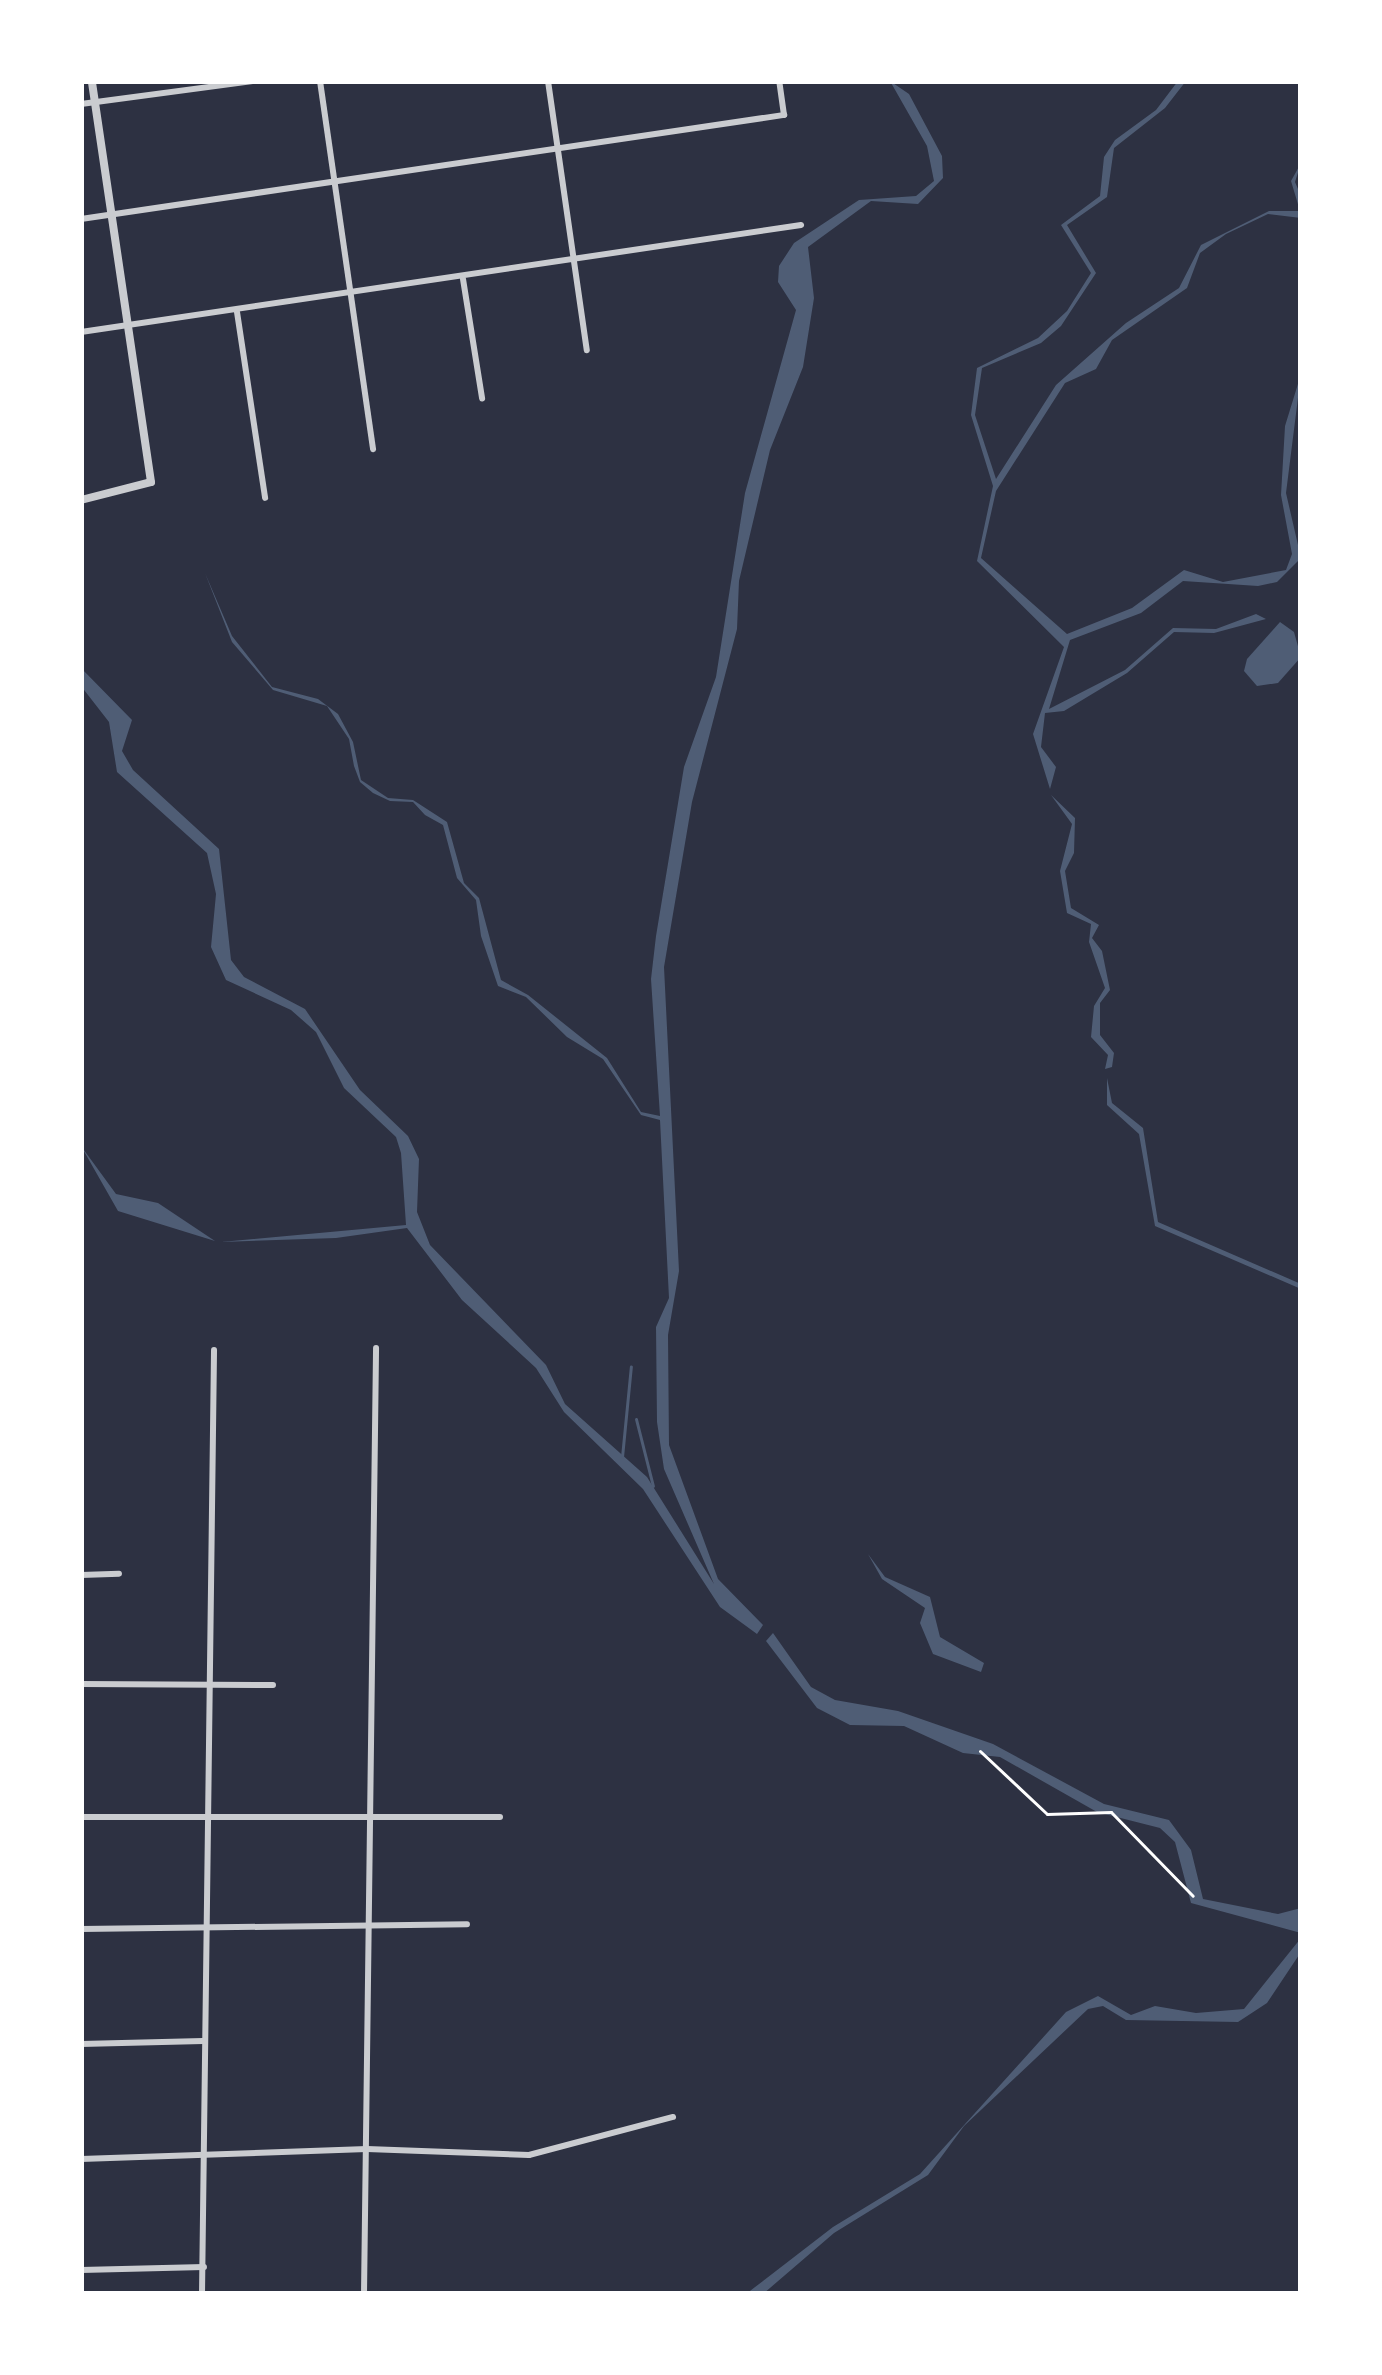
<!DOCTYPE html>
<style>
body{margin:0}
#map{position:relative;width:1382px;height:2375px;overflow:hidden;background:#2d3142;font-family:"Noto Sans",sans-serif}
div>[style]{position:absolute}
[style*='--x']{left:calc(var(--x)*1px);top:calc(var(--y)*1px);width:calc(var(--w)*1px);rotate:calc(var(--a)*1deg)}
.water>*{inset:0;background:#4f5d75}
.stream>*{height:3px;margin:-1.5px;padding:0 1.5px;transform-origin:1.5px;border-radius:1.5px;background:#4f5d75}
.path>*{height:3px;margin:-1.5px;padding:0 1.5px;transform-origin:1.5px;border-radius:1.5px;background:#fff}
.minor>*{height:6px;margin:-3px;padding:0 3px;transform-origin:3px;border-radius:3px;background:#caccd0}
.tertiary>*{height:8px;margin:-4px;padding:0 4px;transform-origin:4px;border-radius:4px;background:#caccd0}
span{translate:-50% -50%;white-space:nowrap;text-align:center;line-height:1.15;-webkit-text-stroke:10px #fff;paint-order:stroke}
.frame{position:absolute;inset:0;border:84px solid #fff;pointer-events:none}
</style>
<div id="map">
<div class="water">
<i style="clip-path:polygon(890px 81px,909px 94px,942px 156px,943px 178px,918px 204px,871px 201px,808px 247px,814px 298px,803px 367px,770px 450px,739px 581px,737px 629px,692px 802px,664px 967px,679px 1271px,668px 1335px,669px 1445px,718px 1579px,763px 1625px,757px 1634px,720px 1607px,643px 1489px,564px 1412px,536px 1368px,462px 1300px,407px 1228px,336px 1238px,221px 1242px,406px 1225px,401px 1153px,396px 1137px,344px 1088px,316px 1032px,291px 1010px,226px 980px,211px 947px,216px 894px,207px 853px,117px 772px,109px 722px,81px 686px,81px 668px,132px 720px,122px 751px,133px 770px,219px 849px,231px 960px,244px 977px,305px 1009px,360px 1090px,408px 1136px,419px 1159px,417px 1212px,430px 1245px,546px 1365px,565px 1404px,647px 1477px,714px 1584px,664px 1469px,657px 1422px,656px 1327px,669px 1298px,660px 1120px,641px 1115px,603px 1059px,567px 1037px,526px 997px,498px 986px,481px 936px,476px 900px,457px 878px,443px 825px,425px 815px,413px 802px,390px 801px,373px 793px,360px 782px,354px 766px,349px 739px,327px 706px,273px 690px,232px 642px,205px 573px,232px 636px,272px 687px,318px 699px,338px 714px,353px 742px,361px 780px,388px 798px,413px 800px,447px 822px,464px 883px,479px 898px,501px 980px,528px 995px,607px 1058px,641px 1112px,660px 1116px,651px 979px,656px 936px,684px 767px,716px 677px,745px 493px,796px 310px,778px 282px,779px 266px,794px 243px,859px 200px,916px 196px,934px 181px,927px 146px)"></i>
<i style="clip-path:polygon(1178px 81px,1186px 81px,1165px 108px,1114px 148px,1107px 197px,1067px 225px,1096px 273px,1061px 326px,1041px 343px,982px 368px,975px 415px,996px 479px,1056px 385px,1126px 323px,1179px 288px,1201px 245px,1269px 211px,1300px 211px,1291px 181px,1301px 163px,1295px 182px,1301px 196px,1301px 218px,1268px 214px,1226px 234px,1200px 253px,1187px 288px,1112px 340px,1096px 369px,1065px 383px,996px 491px,981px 558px,1067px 634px,1132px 608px,1184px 570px,1223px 582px,1286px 570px,1292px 554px,1281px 495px,1285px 426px,1301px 374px,1286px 493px,1301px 558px,1277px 582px,1258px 586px,1183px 581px,1141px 613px,1070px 640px,1049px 709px,1125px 670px,1173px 628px,1216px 629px,1256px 614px,1266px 619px,1214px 633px,1174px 632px,1127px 673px,1064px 711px,1045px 713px,1041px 747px,1056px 767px,1050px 789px,1033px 734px,1064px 647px,977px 561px,993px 486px,971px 415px,977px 368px,1038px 338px,1067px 311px,1091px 273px,1061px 225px,1100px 196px,1104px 157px,1115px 140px,1156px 110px)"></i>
<i style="clip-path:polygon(1280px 622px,1294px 632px,1301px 657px,1278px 683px,1257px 686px,1244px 671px,1247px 659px)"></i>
<i style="clip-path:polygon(1051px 795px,1075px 818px,1074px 853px,1065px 871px,1071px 908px,1099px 925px,1092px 938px,1102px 951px,1110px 990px,1100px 1003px,1100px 1035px,1114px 1053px,1112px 1067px,1105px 1069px,1108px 1055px,1091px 1037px,1094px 1006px,1105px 988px,1089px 942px,1091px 924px,1067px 913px,1060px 871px,1072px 824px)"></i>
<i style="clip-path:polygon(1107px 1078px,1112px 1103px,1143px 1128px,1158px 1222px,1301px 1284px,1301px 1289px,1155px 1226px,1139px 1134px,1107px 1105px)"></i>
<i style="clip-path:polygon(81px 1146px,116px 1194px,158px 1203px,215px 1241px,118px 1211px)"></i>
<i style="clip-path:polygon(868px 1554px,885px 1577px,930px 1597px,940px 1637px,984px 1663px,981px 1672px,933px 1654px,920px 1623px,925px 1608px,882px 1579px)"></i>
<i style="clip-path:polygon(773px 1633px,811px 1687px,835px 1700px,898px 1711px,993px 1744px,1104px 1804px,1169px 1820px,1191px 1850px,1203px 1899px,1278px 1914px,1301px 1908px,1301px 1933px,1191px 1903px,1175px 1842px,1160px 1828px,1097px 1812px,1000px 1757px,963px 1753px,904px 1726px,850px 1725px,817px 1708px,766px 1641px)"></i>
<i style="clip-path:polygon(1301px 1938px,1301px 1952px,1267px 2003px,1238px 2022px,1126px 2020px,1103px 2006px,1088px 2009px,964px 2126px,928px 2175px,834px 2233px,763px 2294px,746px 2294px,833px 2227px,920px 2174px,1066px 2012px,1098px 1996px,1131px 2015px,1155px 2006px,1196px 2013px,1244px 2009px)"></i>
</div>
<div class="stream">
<i style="--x:636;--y:1419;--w:69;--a:75.8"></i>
<i style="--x:622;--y:1457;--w:91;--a:-84.4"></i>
</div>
<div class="path">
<i style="--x:980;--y:1751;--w:92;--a:43.2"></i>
<i style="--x:1047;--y:1814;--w:64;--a:-1.8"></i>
<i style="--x:1111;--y:1812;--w:117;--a:45.7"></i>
</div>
<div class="minor">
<i style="--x:320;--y:81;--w:372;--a:81.8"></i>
<i style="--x:548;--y:81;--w:272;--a:81.8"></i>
<i style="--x:81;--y:104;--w:175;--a:-7.6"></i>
<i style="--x:81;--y:219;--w:711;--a:-8.42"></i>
<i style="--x:784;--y:115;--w:34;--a:-98"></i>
<i style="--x:463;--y:279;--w:121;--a:80.9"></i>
<i style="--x:237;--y:312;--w:188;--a:81.4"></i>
<i style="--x:81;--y:332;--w:728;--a:-8.45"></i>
<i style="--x:81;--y:1575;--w:38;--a:-2"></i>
<i style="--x:81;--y:1684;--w:192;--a:0.3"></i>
<i style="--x:81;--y:1817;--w:419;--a:0"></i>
<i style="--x:81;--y:1929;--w:386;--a:-0.7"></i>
<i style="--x:81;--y:2044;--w:122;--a:-1.4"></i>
<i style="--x:81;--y:2159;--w:286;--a:-2"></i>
<i style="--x:367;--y:2149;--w:162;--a:2.1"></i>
<i style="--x:529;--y:2155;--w:149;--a:-14.8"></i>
<i style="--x:81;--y:2270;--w:123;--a:-1.4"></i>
<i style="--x:202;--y:2294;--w:944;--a:-89.27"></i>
<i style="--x:364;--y:2294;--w:946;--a:-89.27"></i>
</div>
<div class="tertiary">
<i style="--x:81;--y:500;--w:72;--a:-14.4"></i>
<i style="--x:151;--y:482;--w:405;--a:-98.4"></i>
</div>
<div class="frame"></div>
</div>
